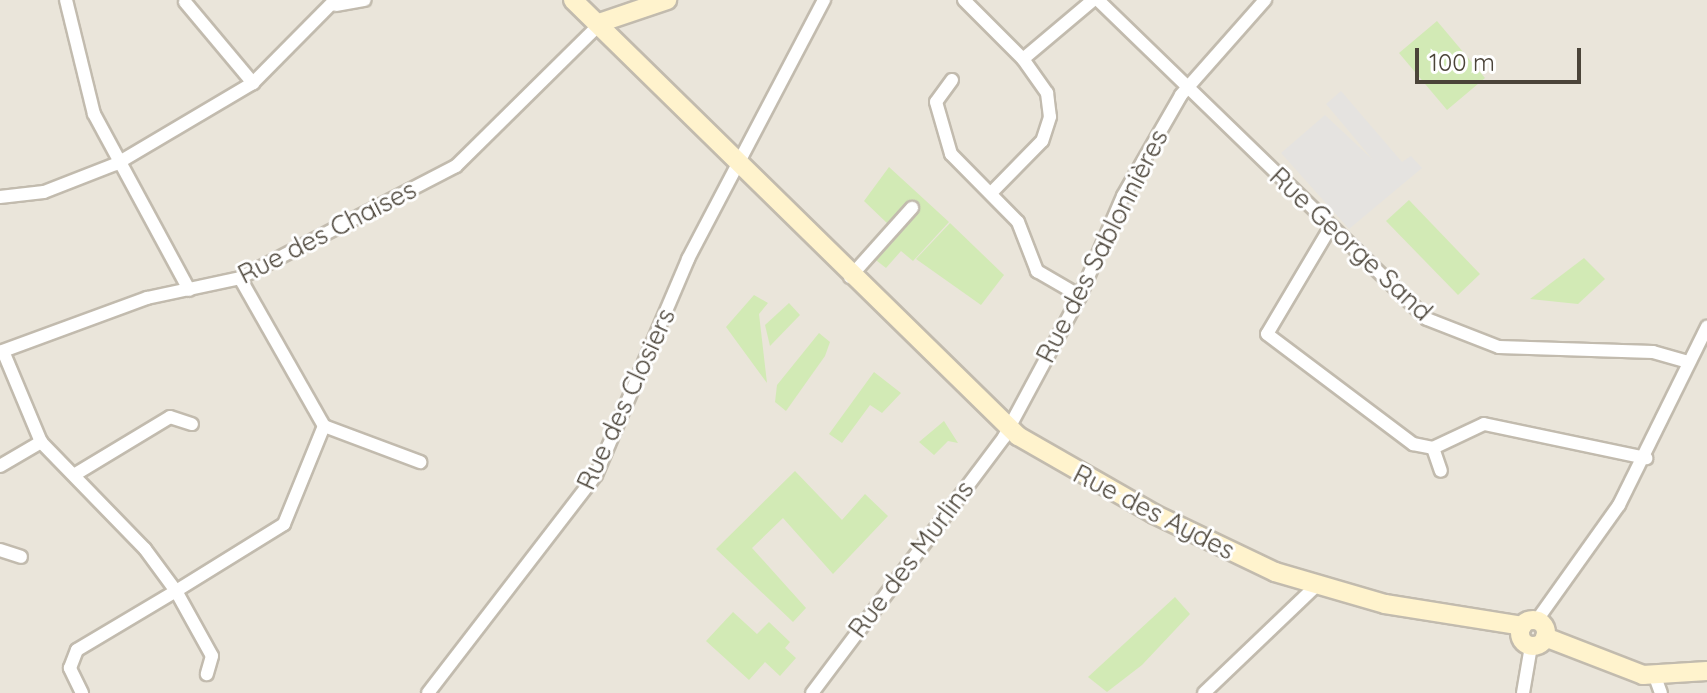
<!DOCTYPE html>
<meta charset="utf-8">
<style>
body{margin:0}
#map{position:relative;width:1707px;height:693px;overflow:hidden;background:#f6f3ec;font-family:Quicksand,sans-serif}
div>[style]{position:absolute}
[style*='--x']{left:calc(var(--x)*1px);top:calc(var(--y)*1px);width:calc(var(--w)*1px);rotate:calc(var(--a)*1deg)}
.residential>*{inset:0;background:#eae5da}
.green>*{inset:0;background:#d2eab5}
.parking>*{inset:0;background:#e5e3e0}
.roads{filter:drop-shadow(2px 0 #c2bbae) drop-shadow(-2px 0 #c2bbae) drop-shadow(0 2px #c2bbae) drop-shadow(0 -2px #c2bbae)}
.street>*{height:12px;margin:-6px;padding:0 6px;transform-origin:6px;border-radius:6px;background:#fff}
.secondary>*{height:18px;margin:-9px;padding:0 9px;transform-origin:9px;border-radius:9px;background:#fff3cd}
.secondary>.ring{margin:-9px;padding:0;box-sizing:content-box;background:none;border:18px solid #fff3cd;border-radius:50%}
span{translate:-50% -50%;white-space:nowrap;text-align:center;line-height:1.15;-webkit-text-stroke:6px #fff;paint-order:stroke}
.street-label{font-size:26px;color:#4b4439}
.scale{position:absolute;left:1415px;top:48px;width:166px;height:36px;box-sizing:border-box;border:4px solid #4b4439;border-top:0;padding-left:10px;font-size:24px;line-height:28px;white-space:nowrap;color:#4b4439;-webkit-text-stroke:6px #fff;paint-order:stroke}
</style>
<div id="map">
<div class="residential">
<i style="clip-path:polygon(0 0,1707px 0,1707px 693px,0 693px)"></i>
</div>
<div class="green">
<i style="clip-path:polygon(1437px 21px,1485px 78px,1447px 110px,1399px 53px)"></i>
<i style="clip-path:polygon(889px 167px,949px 222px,913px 261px,901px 251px,886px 268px,872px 257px,889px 225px,864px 201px)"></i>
<i style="clip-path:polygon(1409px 200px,1480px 274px,1458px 295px,1386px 221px)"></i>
<i style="clip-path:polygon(950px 223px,1004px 275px,981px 305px,916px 259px)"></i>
<i style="clip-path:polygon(1584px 258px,1605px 279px,1578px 304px,1530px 299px)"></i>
<i style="clip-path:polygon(754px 295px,768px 303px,759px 314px,767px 383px,726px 327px)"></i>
<i style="clip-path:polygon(789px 303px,800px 315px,770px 346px,765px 325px)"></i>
<i style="clip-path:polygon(819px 333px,830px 342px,825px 356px,786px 411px,775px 402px,777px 385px)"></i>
<i style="clip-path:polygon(874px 372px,901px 393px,882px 413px,870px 405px,842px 443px,829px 434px)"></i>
<i style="clip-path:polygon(944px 421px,958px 443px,948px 441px,934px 455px,919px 442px)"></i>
<i style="clip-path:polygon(795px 471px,842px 520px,865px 494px,888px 516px,833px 574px,783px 518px,752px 548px,806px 608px,793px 622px,716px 549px)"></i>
<i style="clip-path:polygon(1175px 597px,1190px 614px,1142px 665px,1107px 692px,1088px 677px)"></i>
<i style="clip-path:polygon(733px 612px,757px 634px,769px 622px,790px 642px,785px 648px,796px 658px,780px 676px,765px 662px,749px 680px,706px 641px)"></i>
</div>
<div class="parking">
<i style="clip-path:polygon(1341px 91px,1402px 162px,1411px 156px,1422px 168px,1349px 229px,1281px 153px,1325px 115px,1373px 160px,1326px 104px)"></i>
</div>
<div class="roads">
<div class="street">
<i style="--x:66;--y:0;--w:117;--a:76.2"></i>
<i style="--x:94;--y:114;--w:200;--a:61.6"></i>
<i style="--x:964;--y:0;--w:83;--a:45"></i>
<i style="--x:1023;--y:59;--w:42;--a:54.8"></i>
<i style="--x:1047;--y:93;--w:24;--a:83"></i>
<i style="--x:1050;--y:117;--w:25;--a:108"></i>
<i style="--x:1042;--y:141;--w:73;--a:134.4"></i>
<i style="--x:1098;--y:0;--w:458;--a:44.1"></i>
<i style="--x:1427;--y:319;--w:77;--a:21.3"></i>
<i style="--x:1499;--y:347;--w:154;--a:1.9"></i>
<i style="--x:1653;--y:352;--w:33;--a:16"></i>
<i style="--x:185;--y:2;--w:106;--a:50"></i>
<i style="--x:336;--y:5;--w:29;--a:-10"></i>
<i style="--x:1023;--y:59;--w:92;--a:-40.1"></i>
<i style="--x:952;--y:80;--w:27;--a:126"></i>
<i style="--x:936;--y:102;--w:54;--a:73.9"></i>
<i style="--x:951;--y:154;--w:95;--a:45.4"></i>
<i style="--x:1018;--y:222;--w:53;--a:68.8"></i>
<i style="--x:1037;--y:271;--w:50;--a:30.2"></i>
<i style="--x:0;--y:197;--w:44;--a:-6.5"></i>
<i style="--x:44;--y:192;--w:77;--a:-21.3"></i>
<i style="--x:116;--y:164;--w:159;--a:-30.6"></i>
<i style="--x:253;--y:83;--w:117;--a:-45.3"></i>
<i style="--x:1330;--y:228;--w:123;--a:120.7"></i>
<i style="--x:1267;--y:334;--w:183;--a:37"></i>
<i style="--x:1413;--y:444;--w:20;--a:11"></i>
<i style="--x:1433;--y:448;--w:56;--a:-25.2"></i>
<i style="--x:1484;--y:424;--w:166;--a:11.9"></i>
<i style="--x:850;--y:277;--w:93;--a:-48.1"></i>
<i style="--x:3;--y:351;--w:99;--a:67.3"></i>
<i style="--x:41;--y:442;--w:149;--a:45.8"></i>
<i style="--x:145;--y:549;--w:52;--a:53.6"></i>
<i style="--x:176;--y:591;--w:127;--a:-31.8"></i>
<i style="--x:284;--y:524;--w:106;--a:-67.8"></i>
<i style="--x:324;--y:426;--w:170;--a:-119.6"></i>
<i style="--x:0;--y:352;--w:157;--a:-20.2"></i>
<i style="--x:147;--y:298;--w:95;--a:-12.1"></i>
<i style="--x:240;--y:278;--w:243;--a:-27.4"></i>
<i style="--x:456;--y:166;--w:205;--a:-44.6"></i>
<i style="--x:324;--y:426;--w:103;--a:20.6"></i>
<i style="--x:1433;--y:448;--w:24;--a:71"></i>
<i style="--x:0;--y:466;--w:48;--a:-30.3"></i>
<i style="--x:74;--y:475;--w:112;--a:-31.1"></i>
<i style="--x:170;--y:417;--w:23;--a:18"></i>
<i style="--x:0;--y:550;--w:22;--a:18"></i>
<i style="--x:1537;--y:620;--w:141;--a:-54.5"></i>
<i style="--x:1619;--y:505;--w:199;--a:-63.7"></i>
<i style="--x:1654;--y:674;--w:20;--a:70"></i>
<i style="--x:82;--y:693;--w:28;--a:-116"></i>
<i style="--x:70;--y:668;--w:19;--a:-69"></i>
<i style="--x:77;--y:650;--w:115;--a:-30.8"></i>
<i style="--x:176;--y:591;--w:74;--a:61"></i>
<i style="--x:212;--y:656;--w:19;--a:106"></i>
<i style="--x:428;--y:693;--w:275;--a:-52.4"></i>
<i style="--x:596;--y:475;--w:235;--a:-66.9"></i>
<i style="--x:688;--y:259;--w:293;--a:-62.3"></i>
<i style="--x:812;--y:693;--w:320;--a:-53.1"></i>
<i style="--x:1004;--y:437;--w:160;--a:-61.7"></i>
<i style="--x:1080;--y:296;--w:109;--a:-66.7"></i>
<i style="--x:1123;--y:196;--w:116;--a:-60.1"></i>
<i style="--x:1181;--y:95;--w:127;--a:-48.5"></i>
<i style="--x:1204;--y:693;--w:153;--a:-43.7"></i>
<i style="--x:1523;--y:693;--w:48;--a:-80.3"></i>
</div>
<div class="secondary">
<i style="--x:573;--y:0;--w:623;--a:44.41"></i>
<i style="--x:1018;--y:436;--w:157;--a:29.8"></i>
<i style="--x:1154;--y:514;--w:134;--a:25.6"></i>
<i style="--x:1275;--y:572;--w:115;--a:16.2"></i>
<i style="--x:1385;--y:604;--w:139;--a:9.1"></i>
<i style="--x:602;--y:22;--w:69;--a:-18.7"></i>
<i class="ring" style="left:1520px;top:620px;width:8px;height:8px"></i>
<i style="--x:1545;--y:637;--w:105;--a:21.2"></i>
<i style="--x:1643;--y:675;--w:64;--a:-3.6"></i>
</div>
</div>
<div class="street-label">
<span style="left:327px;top:232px;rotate:-27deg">Rue des Chaises</span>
<span style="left:1351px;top:244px;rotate:43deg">Rue George Sand</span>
<span style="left:1102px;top:246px;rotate:-63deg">Rue des Sablonnières</span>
<span style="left:626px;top:399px;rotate:-65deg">Rue des Closiers</span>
<span style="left:1154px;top:512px;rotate:27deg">Rue des Aydes</span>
<span style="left:911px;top:559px;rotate:-53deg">Rue des Murlins</span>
</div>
<div class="scale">100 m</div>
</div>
